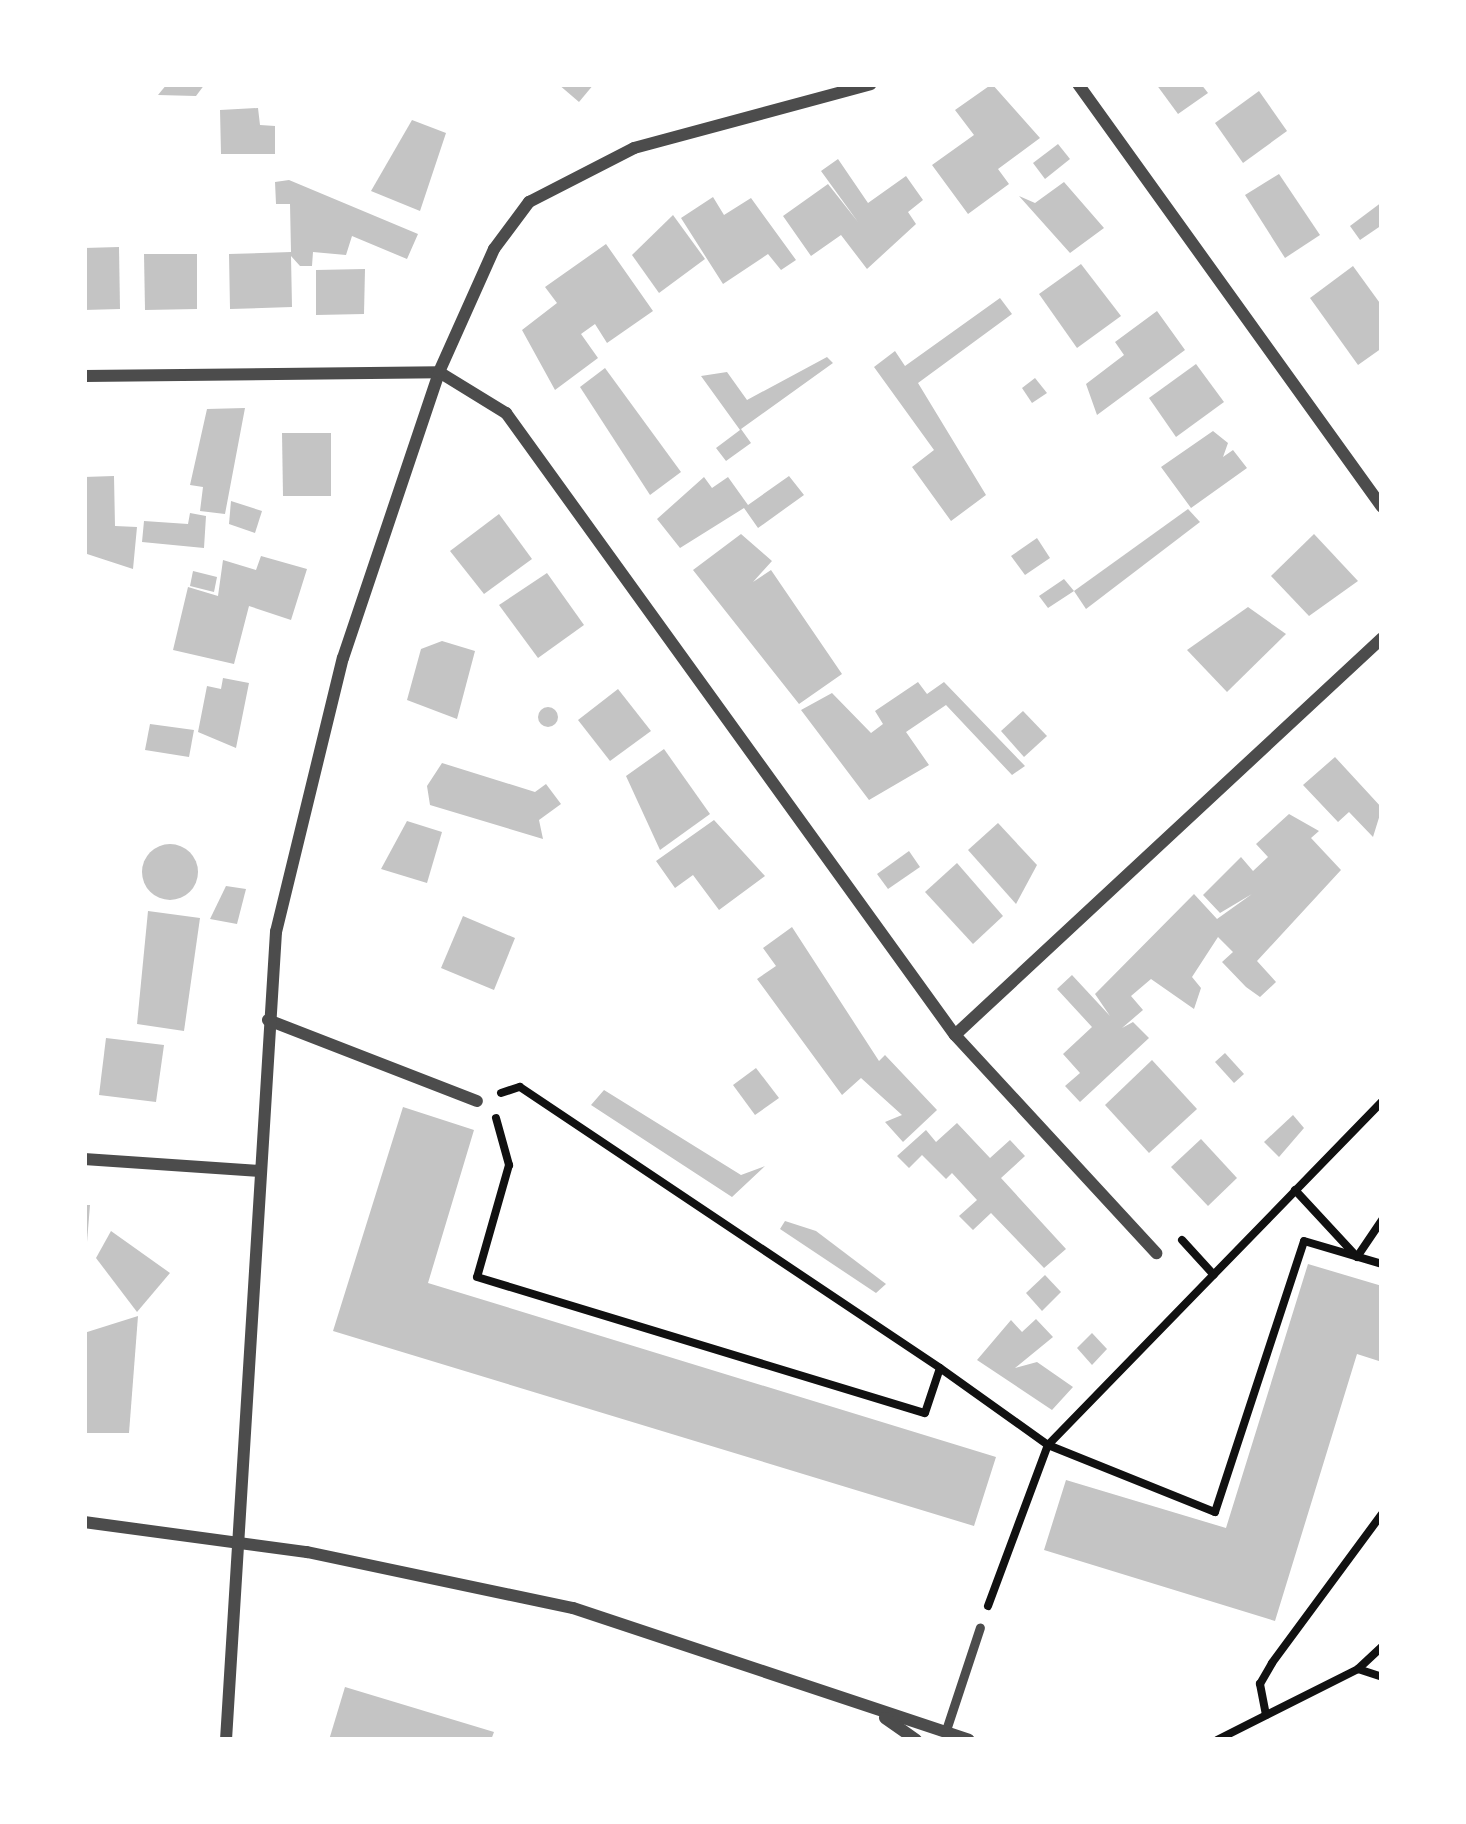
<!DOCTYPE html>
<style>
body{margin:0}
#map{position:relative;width:1466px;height:1824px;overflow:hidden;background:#fff;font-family:"PT Sans Narrow",sans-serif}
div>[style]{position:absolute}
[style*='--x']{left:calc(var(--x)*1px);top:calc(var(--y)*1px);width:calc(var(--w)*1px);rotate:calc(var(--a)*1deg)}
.building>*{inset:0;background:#c4c4c4}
.round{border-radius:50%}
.path>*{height:8px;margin:-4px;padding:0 4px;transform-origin:4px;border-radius:4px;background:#111}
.service>*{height:9px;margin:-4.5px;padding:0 4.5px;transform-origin:4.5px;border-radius:4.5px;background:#4c4c4c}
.minor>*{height:12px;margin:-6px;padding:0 6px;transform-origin:6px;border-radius:6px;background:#4c4c4c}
span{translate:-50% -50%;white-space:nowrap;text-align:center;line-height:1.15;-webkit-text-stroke:10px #fff;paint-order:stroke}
.frame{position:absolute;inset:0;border:87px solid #fff;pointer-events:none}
</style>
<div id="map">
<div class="building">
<i style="clip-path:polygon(167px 84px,205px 84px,196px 96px,158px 95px)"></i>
<i style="clip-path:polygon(558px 84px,594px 84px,579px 102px)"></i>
<i style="clip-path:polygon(992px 84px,1040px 138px,998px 169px,1009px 184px,968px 214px,932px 165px,974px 135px,955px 110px)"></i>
<i style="clip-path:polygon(1156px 84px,1201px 84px,1208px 93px,1178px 114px)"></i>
<i style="clip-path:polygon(1259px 91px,1287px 131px,1243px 163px,1215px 123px)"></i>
<i style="clip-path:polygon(258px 108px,260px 125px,275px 126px,275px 154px,221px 154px,220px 110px)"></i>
<i style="clip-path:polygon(412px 120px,446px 133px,420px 211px,371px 191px)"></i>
<i style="clip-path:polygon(1058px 144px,1070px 159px,1045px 179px,1033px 163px)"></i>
<i style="clip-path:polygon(838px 159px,868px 203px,906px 176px,923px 200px,908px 212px,916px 224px,867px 269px,841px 235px,811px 256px,783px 216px,828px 184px,858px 222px,821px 171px)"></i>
<i style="clip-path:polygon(1279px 174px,1320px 235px,1285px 258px,1245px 195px)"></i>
<i style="clip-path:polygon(289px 180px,418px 234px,407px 259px,352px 236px,346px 255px,313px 252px,312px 266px,300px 266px,291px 256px,292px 307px,230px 309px,229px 254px,291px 252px,290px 204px,276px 204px,275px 182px)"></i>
<i style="clip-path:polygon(1064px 182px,1104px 228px,1070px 253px,1019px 196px,1035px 203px)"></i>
<i style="clip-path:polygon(713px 197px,724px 215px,751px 198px,796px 260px,781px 270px,768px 254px,723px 284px,681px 218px)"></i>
<i style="clip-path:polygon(1382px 202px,1382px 225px,1360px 240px,1350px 226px)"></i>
<i style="clip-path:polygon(673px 215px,705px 259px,659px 293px,632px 255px)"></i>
<i style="clip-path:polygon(606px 244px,653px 311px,607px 343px,595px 324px,581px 334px,598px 358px,555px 390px,522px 330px,557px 303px,545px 287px)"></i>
<i style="clip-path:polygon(119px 247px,120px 309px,84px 310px,84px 248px)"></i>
<i style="clip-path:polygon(144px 254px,197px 254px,197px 309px,145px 310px)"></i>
<i style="clip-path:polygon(1081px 264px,1121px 316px,1077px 348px,1039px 294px)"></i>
<i style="clip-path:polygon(1353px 266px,1382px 306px,1382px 348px,1358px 365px,1310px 298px)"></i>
<i style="clip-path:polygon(365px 269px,364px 314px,316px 315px,316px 270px)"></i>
<i style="clip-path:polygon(1000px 298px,1012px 314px,918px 383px,986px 495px,951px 521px,912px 467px,934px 450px,874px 367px,895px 351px,905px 366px)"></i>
<i style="clip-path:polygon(1157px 311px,1185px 350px,1097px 415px,1086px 384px,1124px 355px,1115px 342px)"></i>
<i style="clip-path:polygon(827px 357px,833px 363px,741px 429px,751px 443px,726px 461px,716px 448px,740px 430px,701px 376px,727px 372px,747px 400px)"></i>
<i style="clip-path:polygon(1196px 364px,1224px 402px,1176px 437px,1149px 398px)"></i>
<i style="clip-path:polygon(605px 368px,681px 472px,650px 495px,580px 387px)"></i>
<i style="clip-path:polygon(1035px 378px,1047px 393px,1032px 403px,1022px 388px)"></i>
<i style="clip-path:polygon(245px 408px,225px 514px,200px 511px,203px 487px,190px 485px,207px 409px)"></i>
<i style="clip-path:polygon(1213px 431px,1228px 443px,1223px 457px,1233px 450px,1247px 468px,1191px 508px,1161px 467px)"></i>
<i style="clip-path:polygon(282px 433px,331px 433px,331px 496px,283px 496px)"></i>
<i style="clip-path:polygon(114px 476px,115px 526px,137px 527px,133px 569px,84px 553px,84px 477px)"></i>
<i style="clip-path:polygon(789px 476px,804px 495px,758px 528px,744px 508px,680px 548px,657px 519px,704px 477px,712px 488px,728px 477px,748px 505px)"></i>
<i style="clip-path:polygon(231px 501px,262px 511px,255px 533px,229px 524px)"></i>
<i style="clip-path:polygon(1188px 509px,1200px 522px,1086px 609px,1074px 591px)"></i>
<i style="clip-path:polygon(190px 513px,206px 516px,204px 548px,142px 542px,144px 521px,188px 524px)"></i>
<i style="clip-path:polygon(499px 514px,532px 559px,484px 594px,450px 551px)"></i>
<i style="clip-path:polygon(741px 534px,772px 561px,753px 582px,771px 570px,842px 674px,799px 704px,693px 570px)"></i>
<i style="clip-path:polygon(1314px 534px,1358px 581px,1309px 616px,1271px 576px)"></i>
<i style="clip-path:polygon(1037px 538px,1050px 558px,1025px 575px,1011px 556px)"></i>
<i style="clip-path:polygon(261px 556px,307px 569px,291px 620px,249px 606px,234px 664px,173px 650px,188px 587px,218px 596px,223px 560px,256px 570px)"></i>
<i style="clip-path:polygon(193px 571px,217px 577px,214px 592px,190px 586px)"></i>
<i style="clip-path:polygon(547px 573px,584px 625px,538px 658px,499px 605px)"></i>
<i style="clip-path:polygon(1064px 579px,1074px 591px,1048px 608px,1039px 596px)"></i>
<i style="clip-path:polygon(1248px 607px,1286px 634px,1227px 692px,1187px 650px)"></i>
<i style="clip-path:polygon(442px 641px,475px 651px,457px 719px,407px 700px,421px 649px)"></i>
<i style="clip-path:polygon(223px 678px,249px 683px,236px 748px,198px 732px,207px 686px,221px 689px)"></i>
<i style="clip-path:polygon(918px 682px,927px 694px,944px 682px,1025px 766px,1012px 775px,946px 705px,906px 732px,929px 765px,869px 800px,801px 710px,832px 693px,871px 733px,883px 724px,875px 711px)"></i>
<i style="clip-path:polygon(618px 689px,651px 731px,610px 761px,578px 720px)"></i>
<i class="round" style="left:538px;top:707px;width:20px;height:20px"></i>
<i style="clip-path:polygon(1023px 711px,1047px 736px,1024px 757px,1001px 731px)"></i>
<i style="clip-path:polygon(150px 724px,194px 730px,189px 757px,145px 750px)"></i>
<i style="clip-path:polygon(664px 749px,710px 814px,660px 850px,626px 776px)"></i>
<i style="clip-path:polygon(1335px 757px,1382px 808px,1373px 837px,1349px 812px,1338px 822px,1303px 785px)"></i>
<i style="clip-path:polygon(442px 763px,535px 792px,546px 784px,561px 804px,539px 820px,543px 839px,430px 805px,427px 786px)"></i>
<i style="clip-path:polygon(1289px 814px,1319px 831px,1311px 838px,1341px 870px,1257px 961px,1276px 982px,1260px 997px,1246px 987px,1222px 962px,1233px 952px,1218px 937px,1192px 977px,1201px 988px,1194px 1009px,1151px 979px,1131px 996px,1143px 1010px,1122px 1028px,1133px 1022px,1149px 1038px,1080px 1102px,1065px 1086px,1080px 1073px,1063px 1054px,1092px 1027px,1057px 989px,1072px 975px,1110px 1016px,1095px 994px,1194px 894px,1217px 919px,1252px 894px,1220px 913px,1203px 895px,1241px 857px,1253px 871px,1268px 857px,1256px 844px)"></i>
<i style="clip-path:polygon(714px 820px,765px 876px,719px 910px,693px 875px,675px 888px,656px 861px)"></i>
<i style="clip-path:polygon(407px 821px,442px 832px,427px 883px,381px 869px)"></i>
<i style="clip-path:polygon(998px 823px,1037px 865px,1016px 904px,968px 850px)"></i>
<i class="round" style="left:142px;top:844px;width:56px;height:56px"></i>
<i style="clip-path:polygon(909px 851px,920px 867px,888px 889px,877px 874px)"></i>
<i style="clip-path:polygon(957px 863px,1003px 916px,973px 944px,925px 892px)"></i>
<i style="clip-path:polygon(226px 886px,246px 889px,237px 924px,210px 919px)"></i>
<i style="clip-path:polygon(148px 911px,200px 918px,184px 1031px,137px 1024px)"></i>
<i style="clip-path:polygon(463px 916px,515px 938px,494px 990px,441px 968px)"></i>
<i style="clip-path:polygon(792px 927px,879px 1061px,885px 1055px,937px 1110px,903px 1142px,885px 1122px,902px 1115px,861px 1078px,842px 1095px,757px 979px,776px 966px,763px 948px)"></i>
<i style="clip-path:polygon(106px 1038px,164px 1045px,156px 1102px,99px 1095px)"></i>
<i style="clip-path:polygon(1225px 1053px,1244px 1074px,1234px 1083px,1215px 1062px)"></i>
<i style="clip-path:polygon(1152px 1060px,1197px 1109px,1149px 1153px,1105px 1105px)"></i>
<i style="clip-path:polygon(756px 1068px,779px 1098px,755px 1115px,733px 1085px)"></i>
<i style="clip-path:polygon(604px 1090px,741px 1175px,765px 1166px,732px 1197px,591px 1105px)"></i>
<i style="clip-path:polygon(403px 1107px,474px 1130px,428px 1283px,996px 1457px,974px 1526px,333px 1331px)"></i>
<i style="clip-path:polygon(1293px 1115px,1304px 1128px,1279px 1157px,1264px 1142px)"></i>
<i style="clip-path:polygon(957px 1123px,990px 1158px,1010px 1140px,1025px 1156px,1001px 1178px,1066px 1249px,1044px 1268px,991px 1213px,973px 1230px,959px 1216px,977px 1200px,952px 1173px,946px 1179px,922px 1155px,909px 1168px,897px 1156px,926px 1130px,936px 1142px)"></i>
<i style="clip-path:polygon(1201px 1139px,1237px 1178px,1208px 1206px,1171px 1167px)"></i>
<i style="clip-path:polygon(84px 1205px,90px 1205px,87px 1242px,84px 1242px)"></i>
<i style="clip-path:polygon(785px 1221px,816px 1231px,886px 1284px,876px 1293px,780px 1229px)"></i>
<i style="clip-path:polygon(111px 1231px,170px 1273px,137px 1312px,96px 1258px)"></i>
<i style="clip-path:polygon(1308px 1264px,1382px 1286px,1382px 1362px,1357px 1354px,1275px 1621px,1044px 1550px,1066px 1480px,1226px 1528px)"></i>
<i style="clip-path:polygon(1045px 1275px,1061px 1292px,1042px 1311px,1026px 1293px)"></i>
<i style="clip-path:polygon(138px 1316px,129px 1433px,84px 1433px,84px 1333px)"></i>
<i style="clip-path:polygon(1036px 1319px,1053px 1337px,1015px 1368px,1037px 1362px,1073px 1387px,1052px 1410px,977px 1360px,1011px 1320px,1022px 1332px)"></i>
<i style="clip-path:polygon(1092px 1333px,1107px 1349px,1092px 1365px,1077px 1348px)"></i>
<i style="clip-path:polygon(345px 1687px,494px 1732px,491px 1740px,329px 1740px)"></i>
</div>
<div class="path">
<i style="--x:501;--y:1093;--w:20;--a:-18"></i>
<i style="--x:520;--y:1087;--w:505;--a:33.78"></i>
<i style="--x:496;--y:1118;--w:49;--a:74.5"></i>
<i style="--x:509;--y:1165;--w:116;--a:105.9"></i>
<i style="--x:477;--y:1277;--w:468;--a:16.9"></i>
<i style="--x:925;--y:1413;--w:47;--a:-71.6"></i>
<i style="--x:940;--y:1368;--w:133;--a:35.5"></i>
<i style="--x:1048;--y:1445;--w:479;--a:-45.8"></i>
<i style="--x:1295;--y:1190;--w:91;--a:47.2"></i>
<i style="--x:1357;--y:1257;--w:45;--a:-56"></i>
<i style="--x:1182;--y:1240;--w:47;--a:47.6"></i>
<i style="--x:988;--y:1606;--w:172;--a:-69.6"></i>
<i style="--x:1048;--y:1445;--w:180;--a:21.9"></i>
<i style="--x:1215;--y:1512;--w:285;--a:-71.8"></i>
<i style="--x:1304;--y:1241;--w:81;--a:16.4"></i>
<i style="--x:1358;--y:1669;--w:33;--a:-43"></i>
<i style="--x:1266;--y:1715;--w:32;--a:-101"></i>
<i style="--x:1260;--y:1684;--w:24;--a:-60"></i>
<i style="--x:1272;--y:1663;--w:185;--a:-53.6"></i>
<i style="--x:1217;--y:1740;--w:158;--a:-26.7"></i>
<i style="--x:1358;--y:1669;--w:25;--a:18"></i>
</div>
<div class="service">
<i style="--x:946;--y:1730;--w:108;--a:-71.7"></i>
</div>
<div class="minor">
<i style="--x:1078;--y:84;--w:521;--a:54.3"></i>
<i style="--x:84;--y:376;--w:355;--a:-0.6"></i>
<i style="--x:439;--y:372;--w:79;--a:31.5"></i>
<i style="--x:506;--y:413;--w:767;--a:54.18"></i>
<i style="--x:955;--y:1035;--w:297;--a:47.3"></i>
<i style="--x:268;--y:1020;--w:224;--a:21.2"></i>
<i style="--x:955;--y:1035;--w:583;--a:-42.91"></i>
<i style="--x:84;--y:1159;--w:177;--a:3.9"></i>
<i style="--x:84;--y:1522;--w:225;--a:7.7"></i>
<i style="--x:307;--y:1552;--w:272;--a:11.9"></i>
<i style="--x:573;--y:1608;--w:417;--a:18.4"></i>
<i style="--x:885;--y:1718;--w:38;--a:35"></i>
<i style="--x:226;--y:1740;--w:810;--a:-86.46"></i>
<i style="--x:276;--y:932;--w:282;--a:-76.3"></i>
<i style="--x:343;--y:658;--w:302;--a:-71.4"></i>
<i style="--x:439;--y:372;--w:135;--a:-65.9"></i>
<i style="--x:494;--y:249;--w:59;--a:-53.3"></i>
<i style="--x:529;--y:202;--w:118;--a:-27.2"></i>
<i style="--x:634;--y:148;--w:245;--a:-15.1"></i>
</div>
<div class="frame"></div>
</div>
